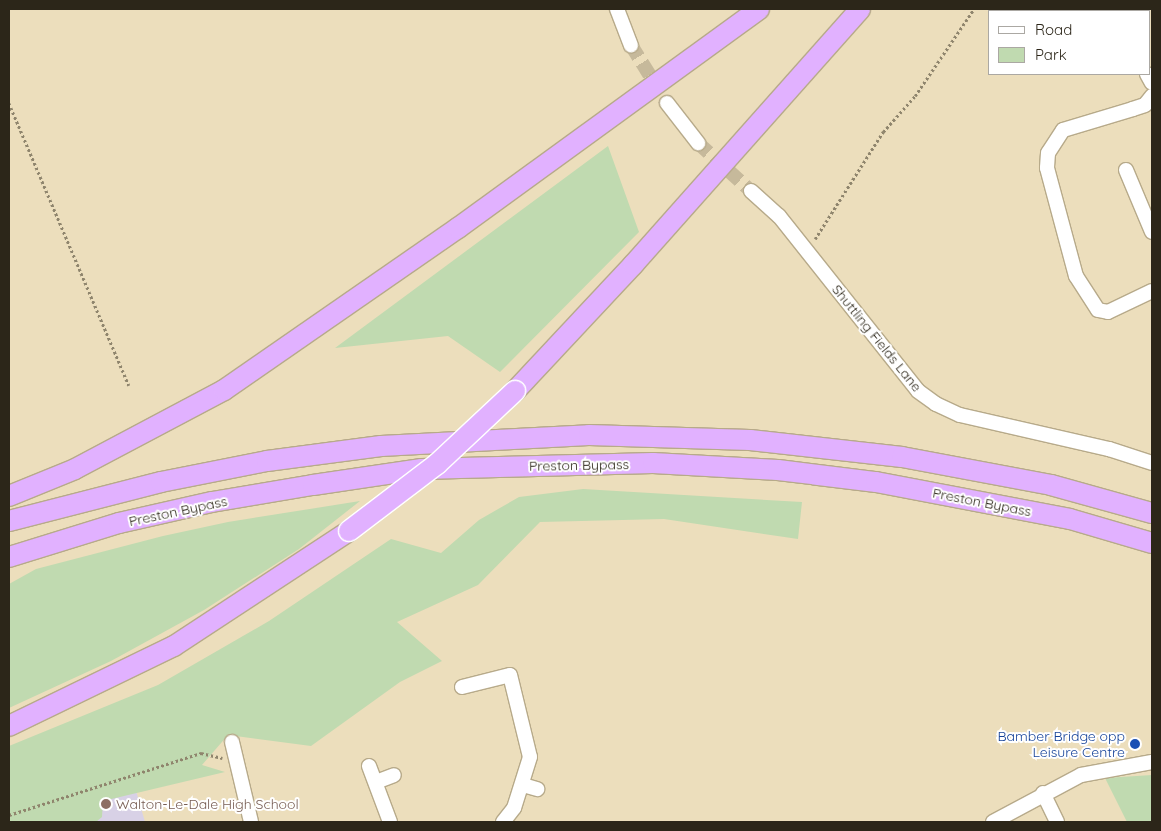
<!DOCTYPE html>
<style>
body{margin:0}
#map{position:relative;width:1161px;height:831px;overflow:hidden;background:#ecdebc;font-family:Quicksand,sans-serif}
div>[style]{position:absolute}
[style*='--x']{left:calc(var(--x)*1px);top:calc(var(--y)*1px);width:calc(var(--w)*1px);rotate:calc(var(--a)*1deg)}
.education>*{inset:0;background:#d8d1e6}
.green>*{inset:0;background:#c0dab0}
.minor-tunnel>*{height:14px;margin-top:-7px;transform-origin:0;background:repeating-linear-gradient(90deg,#c6b99b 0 14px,transparent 0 21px)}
.path>*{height:2.5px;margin-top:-1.25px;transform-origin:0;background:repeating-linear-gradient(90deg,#8f856d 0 2.5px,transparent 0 5px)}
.roads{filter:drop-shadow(1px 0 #b7aa8a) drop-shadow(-1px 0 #b7aa8a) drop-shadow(0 1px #b7aa8a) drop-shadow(0 -1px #b7aa8a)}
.minor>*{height:14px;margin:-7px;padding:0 7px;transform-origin:7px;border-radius:7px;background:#fff}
.highway>*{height:20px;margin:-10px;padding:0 10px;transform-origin:10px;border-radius:10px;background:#e1b1ff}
.bridges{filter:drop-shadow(1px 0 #fff) drop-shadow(-1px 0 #fff) drop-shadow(0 1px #fff) drop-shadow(0 -1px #fff)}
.highway-bridge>*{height:20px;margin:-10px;padding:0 10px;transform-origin:10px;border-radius:10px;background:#e1b1ff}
.dots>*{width:14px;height:14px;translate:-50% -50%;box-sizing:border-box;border:2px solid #fff;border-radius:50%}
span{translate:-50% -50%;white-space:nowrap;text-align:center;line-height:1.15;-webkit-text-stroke:4px #fff;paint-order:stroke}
.street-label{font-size:14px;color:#2c2619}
.transit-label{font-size:14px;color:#164399}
.right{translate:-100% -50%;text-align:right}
.education-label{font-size:14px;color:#785e54}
.left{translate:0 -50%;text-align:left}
.frame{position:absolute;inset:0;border:10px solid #2c2619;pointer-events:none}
.legend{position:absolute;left:988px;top:10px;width:162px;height:65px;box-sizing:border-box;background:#fff;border:1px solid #aba8a3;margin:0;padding:6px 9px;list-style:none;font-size:15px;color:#2c2619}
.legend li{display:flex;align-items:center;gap:10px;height:25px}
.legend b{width:25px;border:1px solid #aba8a3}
</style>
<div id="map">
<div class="education">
<i style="clip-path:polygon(135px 787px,145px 822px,9px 822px,9px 821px)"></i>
</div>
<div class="green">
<i style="clip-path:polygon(608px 146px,639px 232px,500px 372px,448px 336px,335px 348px)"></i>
<i style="clip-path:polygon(583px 489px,802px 502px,798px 539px,664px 519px,540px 522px,478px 585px,397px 622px,442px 661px,400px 682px,311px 746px,228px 735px,202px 765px,225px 772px,103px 801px,102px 817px,96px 822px,9px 822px,9px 746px,158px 685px,269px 621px,391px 539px,441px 553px,479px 520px,519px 497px)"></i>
<i style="clip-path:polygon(360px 501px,299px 549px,204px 610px,111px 661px,9px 708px,9px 584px,36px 569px,163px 536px,228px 522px)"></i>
<i style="clip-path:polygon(1152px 775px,1152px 822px,1127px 822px,1105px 778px)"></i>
</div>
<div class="minor-tunnel">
<i style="--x:631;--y:45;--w:68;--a:58.2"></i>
<i style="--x:698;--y:143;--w:72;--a:42.2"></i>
</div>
<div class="path">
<i style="--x:9;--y:103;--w:307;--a:67"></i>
<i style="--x:815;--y:239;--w:127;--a:-57.6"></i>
<i style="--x:883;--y:132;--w:48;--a:-48.4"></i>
<i style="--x:915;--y:96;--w:105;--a:-55.9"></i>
<i style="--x:9;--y:815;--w:202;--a:-17.9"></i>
<i style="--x:201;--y:753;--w:22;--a:13"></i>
</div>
<div class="roads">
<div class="minor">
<i style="--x:617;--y:9;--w:39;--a:69"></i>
<i style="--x:1140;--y:9;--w:2;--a:63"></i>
<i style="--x:1147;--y:74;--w:10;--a:61"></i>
<i style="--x:1152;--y:96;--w:11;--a:128"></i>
<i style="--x:1145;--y:105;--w:13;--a:162"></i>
<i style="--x:1133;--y:109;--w:73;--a:163.3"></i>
<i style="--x:1063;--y:130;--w:27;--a:123"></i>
<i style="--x:1048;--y:153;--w:15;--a:94"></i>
<i style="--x:1047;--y:168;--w:112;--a:75"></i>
<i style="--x:1076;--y:276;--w:40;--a:57.1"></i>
<i style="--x:1098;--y:310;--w:10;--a:11"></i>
<i style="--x:1108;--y:312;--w:49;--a:-25.5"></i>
<i style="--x:667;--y:103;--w:51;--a:52.2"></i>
<i style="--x:1126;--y:170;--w:67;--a:67.2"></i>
<i style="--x:751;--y:191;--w:38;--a:42"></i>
<i style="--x:779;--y:216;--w:223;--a:51.5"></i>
<i style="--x:918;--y:391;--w:22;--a:36"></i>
<i style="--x:936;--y:404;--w:26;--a:25"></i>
<i style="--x:960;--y:415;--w:153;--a:12.9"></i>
<i style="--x:1109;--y:449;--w:45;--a:18"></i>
<i style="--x:462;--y:687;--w:49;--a:-14"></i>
<i style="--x:510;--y:675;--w:84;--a:76.3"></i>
<i style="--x:530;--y:757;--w:53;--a:107.4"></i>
<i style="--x:514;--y:808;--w:18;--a:128"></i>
<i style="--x:232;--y:742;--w:82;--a:76.6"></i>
<i style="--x:369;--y:766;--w:60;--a:69.4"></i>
<i style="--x:376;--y:782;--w:19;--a:-21"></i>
<i style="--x:523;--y:785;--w:15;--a:16"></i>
<i style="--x:1043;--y:793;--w:32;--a:64"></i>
<i style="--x:993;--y:822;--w:100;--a:-28.1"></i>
<i style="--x:1081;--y:775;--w:72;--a:-10.4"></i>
</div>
<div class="highway">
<i style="--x:515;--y:391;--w:173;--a:-46.9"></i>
<i style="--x:633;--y:265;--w:342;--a:-48.4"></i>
<i style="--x:9;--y:496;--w:71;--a:-22.2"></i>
<i style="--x:75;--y:469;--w:169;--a:-27.9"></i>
<i style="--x:224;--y:390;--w:285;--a:-34.7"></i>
<i style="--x:458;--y:228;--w:372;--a:-36"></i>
<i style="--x:9;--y:521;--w:157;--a:-14.4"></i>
<i style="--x:161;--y:482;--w:108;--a:-11.2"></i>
<i style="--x:267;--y:461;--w:115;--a:-7.5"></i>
<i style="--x:381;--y:446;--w:208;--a:-3"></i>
<i style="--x:589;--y:435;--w:161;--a:1.8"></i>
<i style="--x:750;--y:440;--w:153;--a:6.4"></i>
<i style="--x:902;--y:457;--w:152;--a:10.6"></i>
<i style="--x:1051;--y:485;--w:105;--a:15.5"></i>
<i style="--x:9;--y:557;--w:115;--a:-17.2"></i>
<i style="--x:119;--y:523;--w:95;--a:-12.7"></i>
<i style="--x:212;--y:502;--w:102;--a:-9.6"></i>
<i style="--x:313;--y:485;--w:110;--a:-8.4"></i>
<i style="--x:422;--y:469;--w:231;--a:-1.5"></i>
<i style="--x:653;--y:463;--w:125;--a:3.2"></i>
<i style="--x:778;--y:470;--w:99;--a:7"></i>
<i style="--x:876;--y:482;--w:197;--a:10.8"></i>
<i style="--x:1070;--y:519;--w:85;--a:16.3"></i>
<i style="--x:9;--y:726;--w:183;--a:-25.9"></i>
<i style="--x:174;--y:646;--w:209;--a:-33.3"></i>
</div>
</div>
<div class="bridges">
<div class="highway-bridge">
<i style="--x:349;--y:531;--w:111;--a:-37.3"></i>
<i style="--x:437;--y:464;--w:107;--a:-43.1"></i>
</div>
</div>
<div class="dots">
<i style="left:1135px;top:744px;background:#1a4fb4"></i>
<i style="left:106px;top:804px;background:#8d6e63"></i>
</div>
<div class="street-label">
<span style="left:877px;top:338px;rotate:51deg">Shuttling Fields Lane</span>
<span style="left:579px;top:465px;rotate:-1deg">Preston Bypass</span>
<span style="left:982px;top:502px;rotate:11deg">Preston Bypass</span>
<span style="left:178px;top:511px;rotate:-12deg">Preston Bypass</span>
</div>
<div class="transit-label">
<span class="right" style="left:1125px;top:744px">Bamber Bridge opp<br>Leisure Centre</span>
</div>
<div class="education-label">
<span class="left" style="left:116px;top:804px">Walton-Le-Dale High School</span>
</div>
<div class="frame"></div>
<ul class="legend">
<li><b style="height:6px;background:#fff"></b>Road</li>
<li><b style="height:14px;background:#c0dab0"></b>Park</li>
</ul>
</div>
